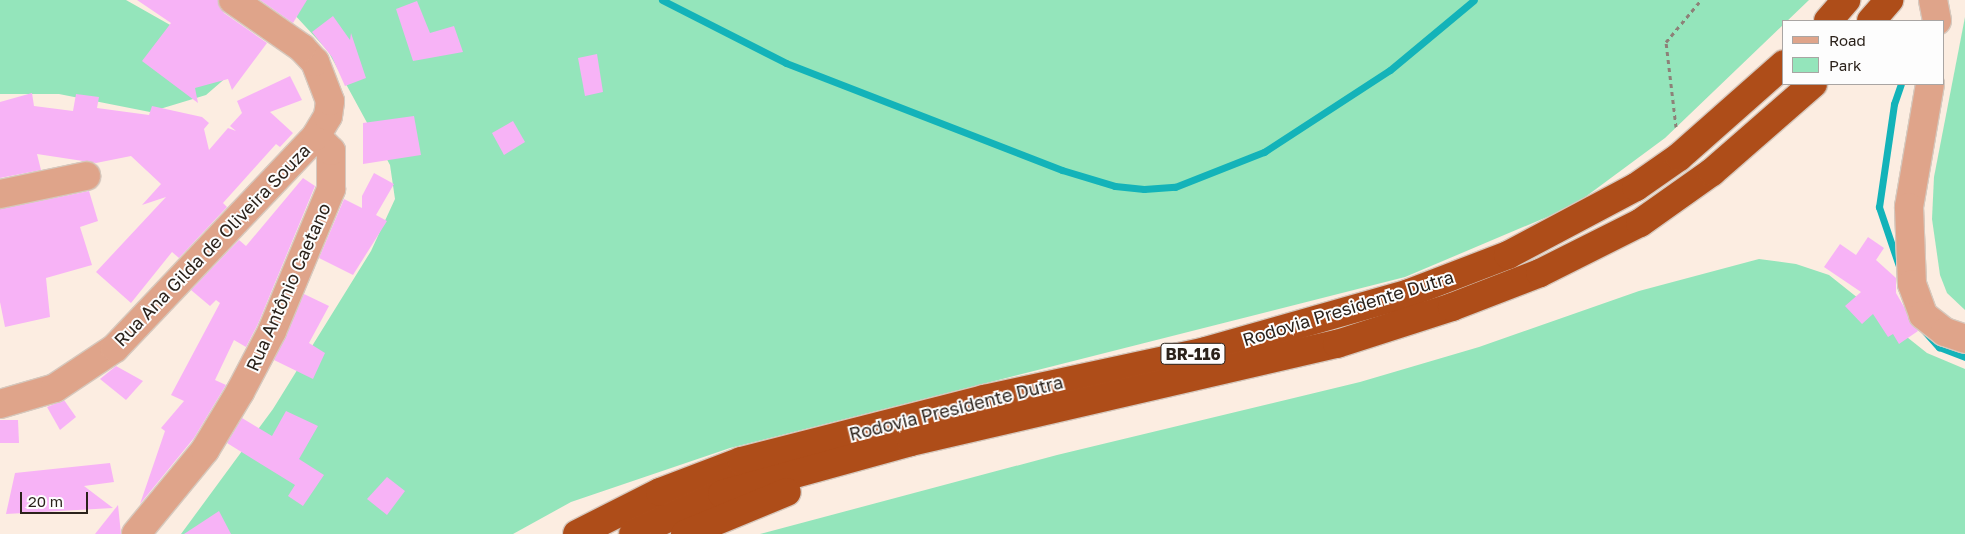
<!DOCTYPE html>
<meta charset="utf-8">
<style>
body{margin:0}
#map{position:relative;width:1965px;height:534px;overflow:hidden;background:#fcede1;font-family:"Golos Text",sans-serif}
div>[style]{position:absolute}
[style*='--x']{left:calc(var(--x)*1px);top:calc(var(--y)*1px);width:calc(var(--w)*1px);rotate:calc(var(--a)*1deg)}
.green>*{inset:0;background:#94e5bb}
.stream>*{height:7px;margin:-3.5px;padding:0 3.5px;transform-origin:3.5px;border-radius:3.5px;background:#13b3b9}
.building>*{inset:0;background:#f7b3f6}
.path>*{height:3px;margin-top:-1.5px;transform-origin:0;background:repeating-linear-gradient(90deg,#8d8178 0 4px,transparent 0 8px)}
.roads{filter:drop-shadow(1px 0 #d6c8bd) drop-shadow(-1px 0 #d6c8bd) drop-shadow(0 1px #d6c8bd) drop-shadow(0 -1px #d6c8bd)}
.minor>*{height:28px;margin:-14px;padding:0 14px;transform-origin:14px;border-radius:14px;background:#dfa48a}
.highway>*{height:28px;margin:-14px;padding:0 14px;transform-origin:14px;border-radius:14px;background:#ae4d19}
.bridges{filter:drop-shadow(1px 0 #d6c8bd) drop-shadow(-1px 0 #d6c8bd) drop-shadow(0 1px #d6c8bd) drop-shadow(0 -1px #d6c8bd)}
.highway-bridge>*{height:28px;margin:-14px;padding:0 14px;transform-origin:14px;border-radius:14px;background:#ae4d19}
span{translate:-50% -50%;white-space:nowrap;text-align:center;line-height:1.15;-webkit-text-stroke:4px #fdfdfd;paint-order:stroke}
.shield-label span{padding:1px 4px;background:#fdfdfd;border:1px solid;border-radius:4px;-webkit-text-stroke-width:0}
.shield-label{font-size:16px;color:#2b221b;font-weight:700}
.street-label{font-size:18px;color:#2b221b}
.legend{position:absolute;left:1782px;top:20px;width:162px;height:65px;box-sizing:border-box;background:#fdfdfd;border:1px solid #a9a5a3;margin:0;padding:6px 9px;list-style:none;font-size:15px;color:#2b221b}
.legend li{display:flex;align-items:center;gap:10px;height:25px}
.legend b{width:25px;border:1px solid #a9a5a3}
.scale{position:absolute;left:20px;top:492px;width:68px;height:22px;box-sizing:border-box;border:2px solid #2b221b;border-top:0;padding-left:6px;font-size:15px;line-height:18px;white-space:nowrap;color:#2b221b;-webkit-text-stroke:4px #fdfdfd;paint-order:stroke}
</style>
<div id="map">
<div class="green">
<i style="clip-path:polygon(0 0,126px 0,202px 43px,228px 76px,206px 95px,150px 112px,59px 94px,0 94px)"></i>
<i style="clip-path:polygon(281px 0,1809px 0,1665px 138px,1573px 206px,1405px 277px,730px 448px,571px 502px,513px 534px,181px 534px,273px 409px,371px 251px,395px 199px,390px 165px,328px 51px)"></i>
<i style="clip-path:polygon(1965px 17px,1965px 310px,1947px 293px,1940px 275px,1932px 219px,1934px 177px)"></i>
<i style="clip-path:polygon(1759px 259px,1796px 264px,1829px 275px,1927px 353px,1965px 369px,1965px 534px,760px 534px,1057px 455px,1360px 382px,1479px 347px,1639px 291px)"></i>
</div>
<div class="stream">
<i style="--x:662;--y:0;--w:139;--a:26.9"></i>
<i style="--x:786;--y:63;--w:296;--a:21.2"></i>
<i style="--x:1062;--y:170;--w:55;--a:16.8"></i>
<i style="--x:1115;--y:186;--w:29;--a:6"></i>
<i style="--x:1144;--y:189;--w:31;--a:-4"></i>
<i style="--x:1175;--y:187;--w:96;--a:-21.5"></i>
<i style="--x:1264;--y:152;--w:150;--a:-33.1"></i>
<i style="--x:1390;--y:70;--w:109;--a:-39.8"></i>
<i style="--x:1901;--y:272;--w:69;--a:-108.7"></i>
<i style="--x:1879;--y:207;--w:104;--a:-81.7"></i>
<i style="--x:1894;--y:104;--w:21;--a:-71"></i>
<i style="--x:1919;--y:325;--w:30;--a:48"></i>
<i style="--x:1939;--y:347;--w:28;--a:21"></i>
</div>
<div class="building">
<i style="clip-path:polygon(137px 0,218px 0,224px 13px,267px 43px,232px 90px,228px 79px,195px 88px,198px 103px,142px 61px,171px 23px)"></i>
<i style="clip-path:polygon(260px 0,307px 0,293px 23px)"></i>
<i style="clip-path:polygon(417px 1px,430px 33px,454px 26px,463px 52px,413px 61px,396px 9px)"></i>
<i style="clip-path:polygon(333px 16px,350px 40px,351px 33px,366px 78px,345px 86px,332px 57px,312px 32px)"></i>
<i style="clip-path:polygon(597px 54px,603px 92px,585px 96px,578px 58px)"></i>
<i style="clip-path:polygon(290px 76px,302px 100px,270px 112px,293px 133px,280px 147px,276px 144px,223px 203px,227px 207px,179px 258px,172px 252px,131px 303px,96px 272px,166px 197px,142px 205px,161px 184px,131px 156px,96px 163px,37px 154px,41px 170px,0 178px,0 102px,32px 93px,34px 106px,73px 111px,76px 94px,99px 97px,97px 108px,149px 115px,152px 106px,202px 117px,209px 123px,204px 129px,209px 150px,228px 128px,236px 131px,230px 126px,242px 113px,237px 101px)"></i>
<i style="clip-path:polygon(414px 116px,421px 155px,363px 164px,363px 123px)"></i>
<i style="clip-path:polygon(513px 121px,525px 142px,504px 155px,492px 133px)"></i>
<i style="clip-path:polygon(374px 173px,394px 184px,376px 215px,387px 221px,353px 275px,319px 258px,344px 199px,362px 208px,362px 196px)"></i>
<i style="clip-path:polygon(303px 178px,315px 186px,258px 324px,246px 347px,234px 340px,215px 380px,226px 385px,194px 438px,140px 504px,165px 431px,161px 428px,184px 401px,171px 395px,220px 303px,216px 300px,210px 306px,191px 290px,239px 240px,246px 246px)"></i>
<i style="clip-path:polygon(89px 191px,98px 221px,80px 227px,92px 265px,46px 278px,50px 317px,5px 327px,0 302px,0 209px)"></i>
<i style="clip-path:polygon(1868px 237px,1884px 248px,1876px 260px,1896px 278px,1896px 293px,1918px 331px,1899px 344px,1893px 334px,1888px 337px,1873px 314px,1862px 324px,1845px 306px,1861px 292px,1824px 267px,1840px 244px,1856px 255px)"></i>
<i style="clip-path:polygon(304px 294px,329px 306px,309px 343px,325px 353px,313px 379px,274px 360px)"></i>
<i style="clip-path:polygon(116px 366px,143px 381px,126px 400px,100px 379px)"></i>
<i style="clip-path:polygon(64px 400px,76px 417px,60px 430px,47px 407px)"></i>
<i style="clip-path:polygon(286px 411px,318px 426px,299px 459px,324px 475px,303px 506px,288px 496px,295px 485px,227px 443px,242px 418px,272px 436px)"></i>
<i style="clip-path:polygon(0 420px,18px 420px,19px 443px,0 443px)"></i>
<i style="clip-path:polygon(110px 463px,114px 482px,84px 486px,113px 508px,6px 514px,15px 473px)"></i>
<i style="clip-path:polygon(387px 477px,405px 491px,387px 515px,367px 499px)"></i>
<i style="clip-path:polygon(118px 505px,121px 534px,95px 534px)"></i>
<i style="clip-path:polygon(219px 511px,231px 534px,184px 534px)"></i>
</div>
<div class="path">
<i style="--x:1676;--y:127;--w:86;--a:-96.7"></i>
<i style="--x:1666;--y:42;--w:55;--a:-50.2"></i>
</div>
<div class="roads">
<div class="minor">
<i style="--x:1933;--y:0;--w:21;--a:79"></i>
<i style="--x:1930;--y:84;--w:125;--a:99.7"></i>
<i style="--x:1909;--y:207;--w:77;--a:87.8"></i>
<i style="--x:1912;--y:284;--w:33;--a:70"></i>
<i style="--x:1923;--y:315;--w:28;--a:38"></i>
<i style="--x:1945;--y:332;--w:21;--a:19"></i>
<i style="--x:0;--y:194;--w:88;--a:-11.8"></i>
<i style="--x:0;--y:404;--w:57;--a:-16.2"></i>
<i style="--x:55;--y:388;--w:72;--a:-33.7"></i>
<i style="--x:115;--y:348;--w:292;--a:-46.5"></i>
<i style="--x:136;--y:534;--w:109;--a:-50.6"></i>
<i style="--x:205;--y:450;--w:68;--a:-58.9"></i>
<i style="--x:240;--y:392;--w:69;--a:-62.3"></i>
<i style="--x:272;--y:331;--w:154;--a:-67.4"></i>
<i style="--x:331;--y:189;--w:38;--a:-90"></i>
<i style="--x:331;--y:151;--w:21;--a:-135"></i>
<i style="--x:316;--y:136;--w:23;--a:-59"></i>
<i style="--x:328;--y:116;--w:15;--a:-82"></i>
<i style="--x:330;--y:101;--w:42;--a:-111"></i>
<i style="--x:315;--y:62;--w:19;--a:-133"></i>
<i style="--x:302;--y:48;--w:84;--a:-145.2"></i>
</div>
<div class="highway">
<i style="--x:577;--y:534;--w:93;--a:-26.8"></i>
<i style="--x:660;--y:492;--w:87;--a:-20.9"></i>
<i style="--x:741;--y:461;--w:251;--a:-14.3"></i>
<i style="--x:984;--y:399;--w:227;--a:-12.2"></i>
<i style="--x:1206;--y:351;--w:211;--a:-15.9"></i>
<i style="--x:1409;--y:293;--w:106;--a:-21"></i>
<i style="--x:1508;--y:255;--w:145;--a:-28"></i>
<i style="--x:1636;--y:187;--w:52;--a:-34.9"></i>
<i style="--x:1679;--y:157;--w:140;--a:-41.5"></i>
<i style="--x:633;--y:534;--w:98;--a:-24.2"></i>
<i style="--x:722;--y:494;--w:196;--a:-15.4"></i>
<i style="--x:911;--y:442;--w:437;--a:-13"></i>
<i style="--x:1337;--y:344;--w:121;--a:-17.8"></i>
<i style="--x:1452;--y:307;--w:94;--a:-21.1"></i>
<i style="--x:1540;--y:273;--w:112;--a:-26.6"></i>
<i style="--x:1640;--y:223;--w:88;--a:-35.3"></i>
<i style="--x:1712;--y:172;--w:134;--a:-41.1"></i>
<i style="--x:685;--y:534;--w:110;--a:-22.4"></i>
</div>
</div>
<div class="bridges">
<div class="highway-bridge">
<i style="--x:1828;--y:21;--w:28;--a:-49"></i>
<i style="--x:1871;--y:21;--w:28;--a:-49"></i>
</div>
</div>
<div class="shield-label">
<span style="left:1193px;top:354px">BR-116</span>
</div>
<div class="street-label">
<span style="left:212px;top:245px;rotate:-46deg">Rua Ana Gilda de Oliveira Souza</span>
<span style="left:288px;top:287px;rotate:-66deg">Rua Antônio Caetano</span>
<span style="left:1348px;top:308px;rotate:-17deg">Rodovia Presidente Dutra</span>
<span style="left:956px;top:408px;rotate:-14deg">Rodovia Presidente Dutra</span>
</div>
<ul class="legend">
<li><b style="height:6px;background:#dfa48a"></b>Road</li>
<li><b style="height:14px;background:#94e5bb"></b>Park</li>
</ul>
<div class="scale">20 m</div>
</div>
